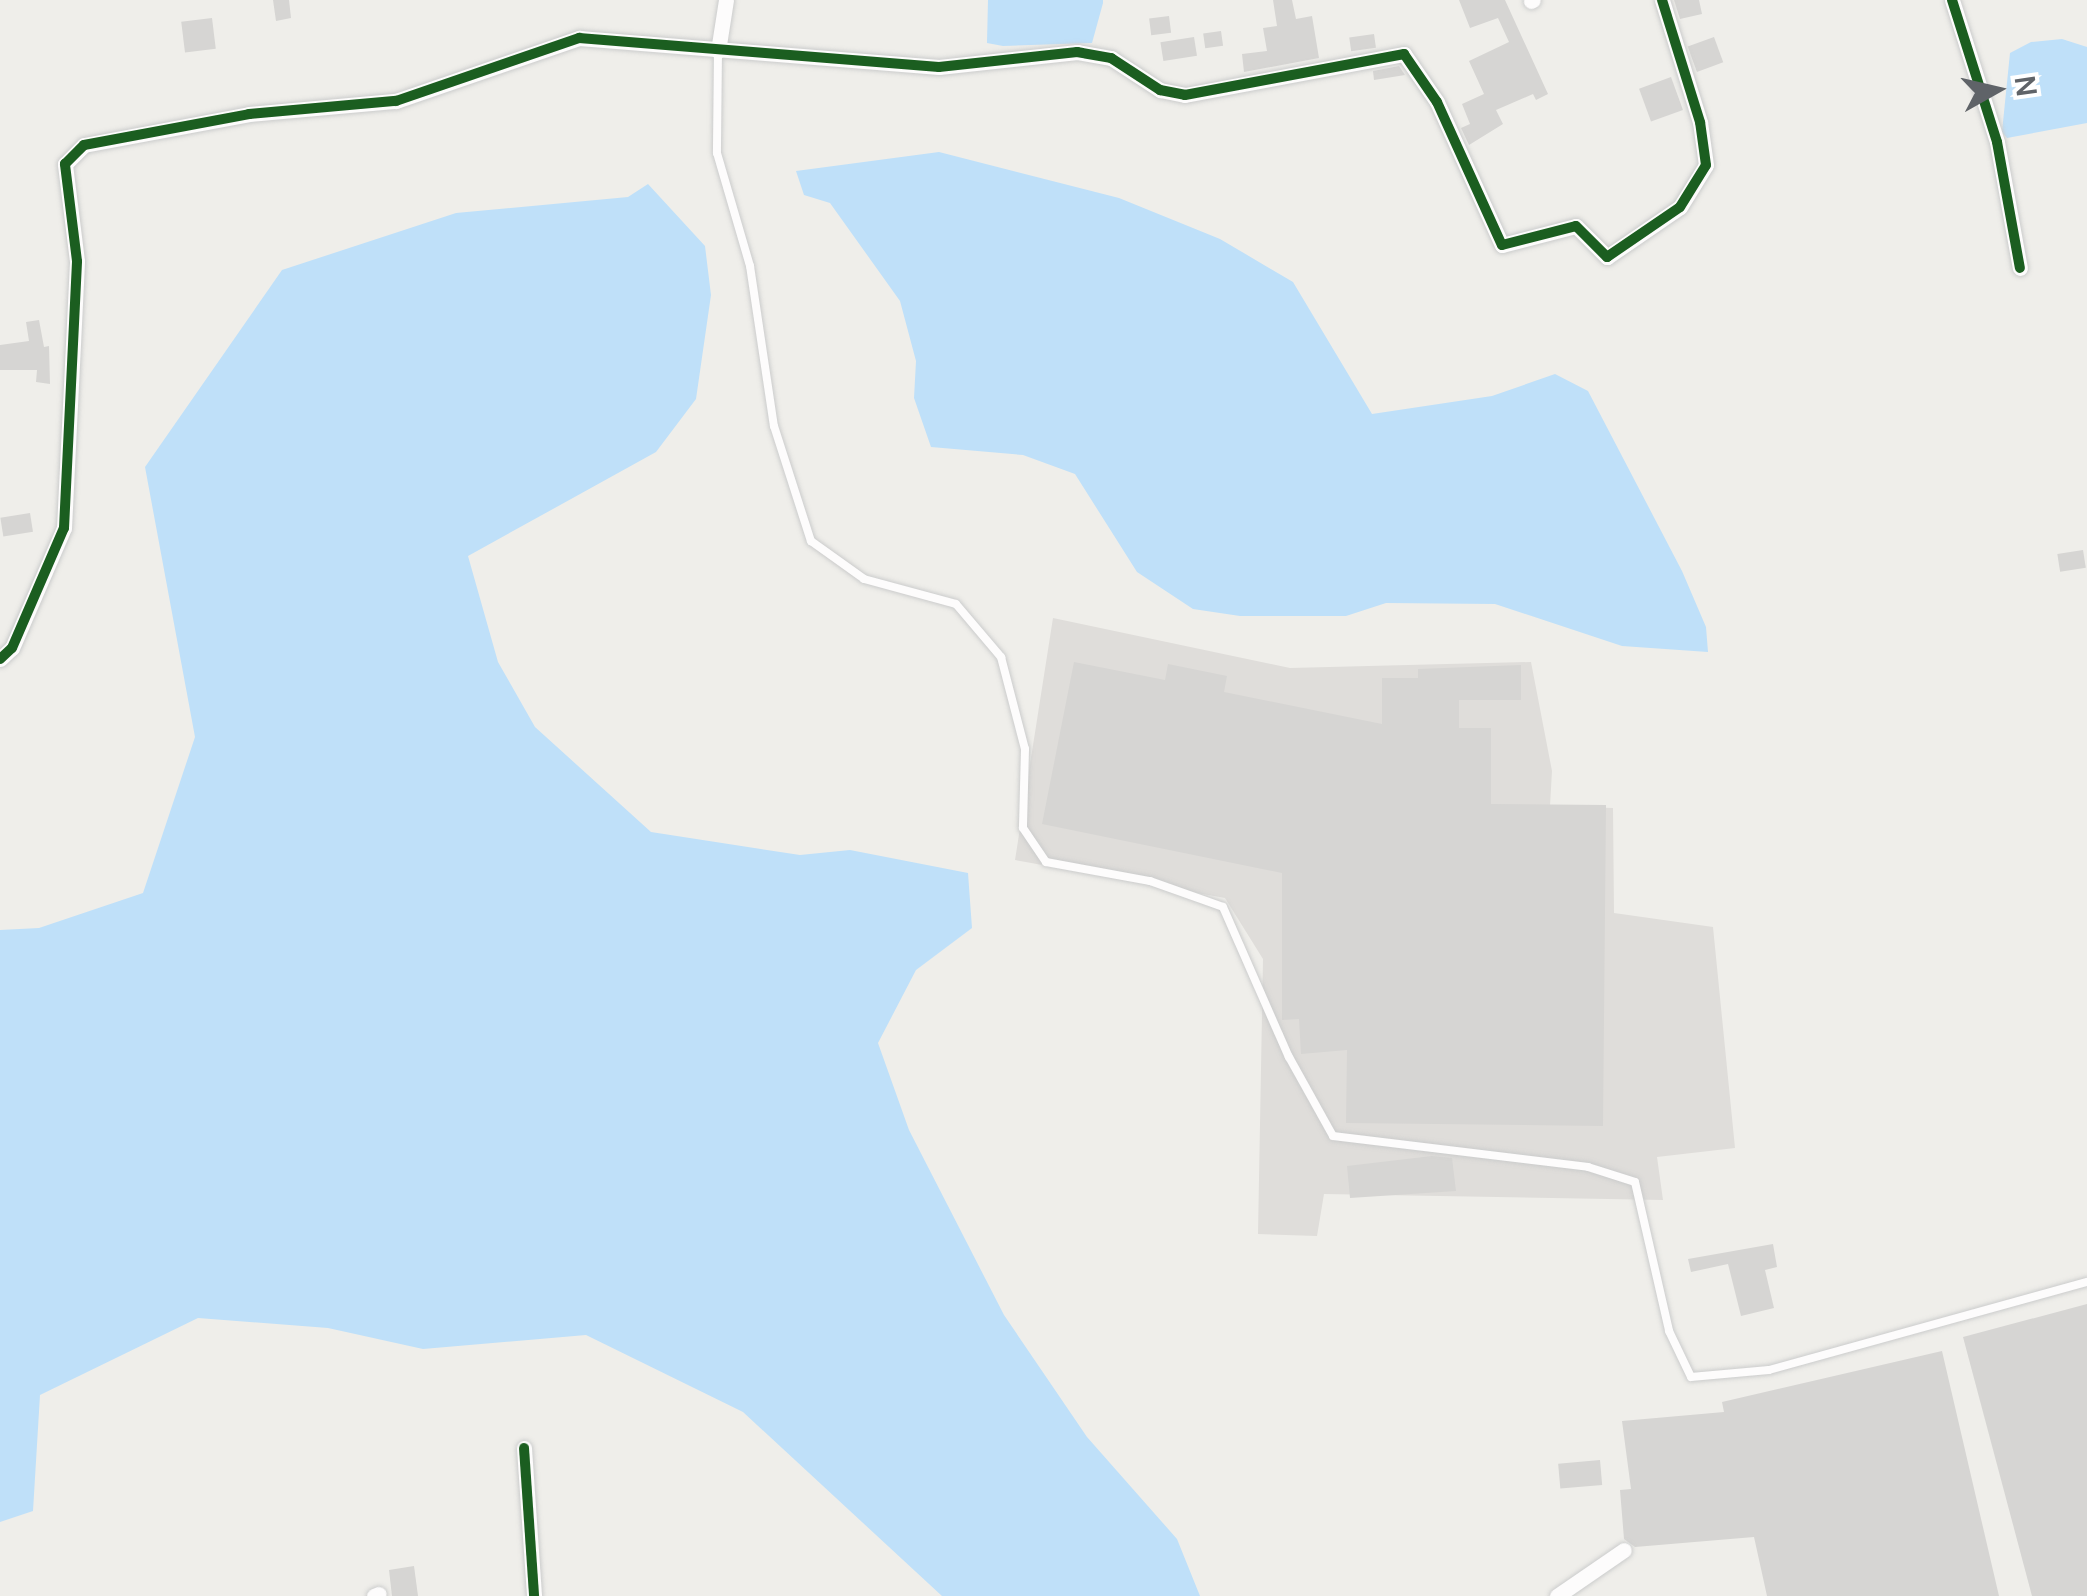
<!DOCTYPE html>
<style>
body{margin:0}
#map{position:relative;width:2087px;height:1596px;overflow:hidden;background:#efeeea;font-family:Manrope,sans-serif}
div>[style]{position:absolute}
.industrial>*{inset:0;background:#dfddda}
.water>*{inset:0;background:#bfe0f9}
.building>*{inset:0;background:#d6d5d3;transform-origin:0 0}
.roads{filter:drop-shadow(0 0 2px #cbcccc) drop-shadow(0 0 2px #cbcccc)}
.service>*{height:8px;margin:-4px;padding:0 4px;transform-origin:4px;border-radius:4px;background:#fdfcfc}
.minor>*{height:15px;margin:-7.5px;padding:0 7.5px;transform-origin:7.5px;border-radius:7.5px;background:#fdfcfc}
.cycleway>*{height:10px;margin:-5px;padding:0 5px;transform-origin:5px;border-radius:5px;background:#1b5e20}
span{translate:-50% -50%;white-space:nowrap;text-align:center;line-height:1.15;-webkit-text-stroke:9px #fff;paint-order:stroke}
.north{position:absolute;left:1947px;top:40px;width:100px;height:100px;-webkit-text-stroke:8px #fff;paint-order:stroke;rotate:82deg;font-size:28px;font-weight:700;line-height:40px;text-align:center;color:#5f6368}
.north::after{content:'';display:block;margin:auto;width:35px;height:45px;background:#5f6368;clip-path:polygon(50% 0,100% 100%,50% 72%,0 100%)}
</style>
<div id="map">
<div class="industrial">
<div style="clip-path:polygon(1053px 618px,1290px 668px,1531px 662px,1552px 771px,1550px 806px,1613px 808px,1614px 913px,1713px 927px,1735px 1148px,1657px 1157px,1663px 1200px,1324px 1194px,1317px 1236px,1258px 1234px,1263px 959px,1225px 898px,1015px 860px)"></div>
</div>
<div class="water">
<div style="clip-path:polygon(988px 0,1103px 0,1103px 3px,1092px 43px,1003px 46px,987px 43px)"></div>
<div style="clip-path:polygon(2062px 39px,2087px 47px,2087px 123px,2007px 138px,2002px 132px,2010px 53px,2031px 42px)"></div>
<div style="clip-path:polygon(939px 152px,1119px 198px,1220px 239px,1293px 282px,1372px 414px,1492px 396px,1555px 374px,1588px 391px,1682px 571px,1706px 627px,1708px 652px,1622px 646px,1495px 604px,1386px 603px,1346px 616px,1240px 616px,1193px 609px,1137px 572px,1075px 474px,1023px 455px,931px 447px,914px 398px,916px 361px,900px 301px,830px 203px,804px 195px,796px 171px)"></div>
<div style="clip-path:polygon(648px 184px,705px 246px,711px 295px,696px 399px,656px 452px,468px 556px,498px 662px,535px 727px,651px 832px,800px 855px,850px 850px,968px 873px,972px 928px,916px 970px,878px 1043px,909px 1130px,1004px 1315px,1087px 1437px,1177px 1539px,1200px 1596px,942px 1596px,743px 1412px,586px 1335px,423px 1349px,328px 1328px,198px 1318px,40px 1395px,33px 1511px,0 1522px,0 930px,39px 928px,143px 893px,195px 737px,145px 467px,282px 270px,456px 213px,628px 197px)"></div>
</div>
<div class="building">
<div style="clip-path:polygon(273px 0,289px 0,291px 18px,276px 21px)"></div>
<div style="clip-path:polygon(1273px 0,1292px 0,1296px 19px,1312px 16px,1319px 58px,1244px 72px,1242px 54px,1267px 51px,1263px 28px,1277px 26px)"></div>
<div style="clip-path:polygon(1459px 0,1505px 0,1548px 94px,1536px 100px,1533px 94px,1496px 110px,1503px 124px,1469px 145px,1461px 128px,1470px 124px,1462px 104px,1484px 94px,1469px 61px,1509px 42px,1498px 18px,1470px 28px)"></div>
<div style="clip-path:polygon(1674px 0,1699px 0,1702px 14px,1680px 19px)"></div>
<div style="left:1169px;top:16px;width:17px;height:20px;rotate:83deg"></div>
<div style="left:212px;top:18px;width:31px;height:31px;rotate:83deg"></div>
<div style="left:1221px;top:31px;width:15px;height:18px;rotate:82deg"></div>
<div style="left:1374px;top:34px;width:14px;height:25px;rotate:82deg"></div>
<div style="left:1194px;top:37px;width:19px;height:34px;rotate:81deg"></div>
<div style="left:1714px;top:37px;width:27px;height:28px;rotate:70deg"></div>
<div style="clip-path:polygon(1399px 66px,1405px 75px,1374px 80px,1373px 71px)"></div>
<div style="left:1671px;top:77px;width:35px;height:34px;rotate:70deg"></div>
<div style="clip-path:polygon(39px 320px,44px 347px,49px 346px,50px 384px,36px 382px,37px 370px,0 370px,0 345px,29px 341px,26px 322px)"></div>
<div style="left:30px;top:513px;width:19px;height:30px;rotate:81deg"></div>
<div style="left:2083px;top:550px;width:18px;height:26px;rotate:81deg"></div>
<div style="clip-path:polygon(1074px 662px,1165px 680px,1168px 664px,1227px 676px,1224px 692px,1382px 724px,1382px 678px,1418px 678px,1418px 669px,1521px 665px,1521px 700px,1459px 700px,1459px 728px,1491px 728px,1491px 804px,1606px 805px,1603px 1126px,1346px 1123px,1347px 1050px,1301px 1054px,1299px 1019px,1282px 1020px,1282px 873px,1042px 824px)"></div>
<div style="clip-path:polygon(1432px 1156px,1452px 1158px,1456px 1191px,1350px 1198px,1347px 1166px)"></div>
<div style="clip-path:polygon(1773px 1244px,1777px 1267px,1765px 1270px,1774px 1308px,1741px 1316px,1728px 1264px,1691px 1272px,1688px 1259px)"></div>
<div style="clip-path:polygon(2087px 1304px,2087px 1596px,2032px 1596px,1963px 1337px)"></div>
<div style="clip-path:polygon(1942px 1351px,1999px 1596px,1767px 1596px,1754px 1537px,1635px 1547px,1624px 1539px,1620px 1490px,1631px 1489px,1622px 1421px,1724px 1412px,1722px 1402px)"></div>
<div style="left:1600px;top:1460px;width:25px;height:42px;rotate:85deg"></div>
<div style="clip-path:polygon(414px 1566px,418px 1596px,392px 1596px,389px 1570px)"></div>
</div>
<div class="roads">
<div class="service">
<div style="left:718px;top:51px;width:102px;rotate:90.6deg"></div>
<div style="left:717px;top:153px;width:118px;rotate:73.7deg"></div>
<div style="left:750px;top:266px;width:162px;rotate:81.5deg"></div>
<div style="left:774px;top:426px;width:121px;rotate:72.2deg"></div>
<div style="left:811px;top:541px;width:65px;rotate:35.6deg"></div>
<div style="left:864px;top:579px;width:95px;rotate:15.2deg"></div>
<div style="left:956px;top:604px;width:70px;rotate:49.7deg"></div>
<div style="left:1001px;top:657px;width:95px;rotate:75.4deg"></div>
<div style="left:1025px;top:749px;width:79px;rotate:91.5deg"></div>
<div style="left:1023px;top:828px;width:41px;rotate:55.9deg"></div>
<div style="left:1046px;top:862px;width:106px;rotate:10.4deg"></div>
<div style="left:1150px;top:881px;width:77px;rotate:19.6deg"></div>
<div style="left:1223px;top:907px;width:164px;rotate:66.3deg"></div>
<div style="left:1289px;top:1057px;width:90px;rotate:60.9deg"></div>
<div style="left:1333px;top:1136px;width:257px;rotate:6.9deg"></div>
<div style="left:1588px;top:1167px;width:49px;rotate:17.7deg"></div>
<div style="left:1635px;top:1182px;width:153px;rotate:77.1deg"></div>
<div style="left:1669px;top:1331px;width:51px;rotate:64.4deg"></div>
<div style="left:1691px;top:1377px;width:78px;rotate:-5.1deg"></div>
<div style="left:1769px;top:1370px;width:330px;rotate:-15.5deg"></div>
</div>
<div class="minor">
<div style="left:1952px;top:0;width:149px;rotate:72.4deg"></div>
<div style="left:1997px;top:142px;width:128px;rotate:79.7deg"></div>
<div style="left:1531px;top:1px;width:2px;rotate:-27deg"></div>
<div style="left:718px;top:51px;width:52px;rotate:-81.1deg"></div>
<div style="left:0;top:659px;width:16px;rotate:-43deg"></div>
<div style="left:12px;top:648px;width:131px;rotate:-66.6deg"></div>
<div style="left:64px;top:528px;width:267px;rotate:-87.2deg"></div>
<div style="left:77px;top:261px;width:98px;rotate:-97.1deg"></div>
<div style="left:65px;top:164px;width:27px;rotate:-45deg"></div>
<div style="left:84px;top:145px;width:168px;rotate:-10.6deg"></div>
<div style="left:249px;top:114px;width:148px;rotate:-5.1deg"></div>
<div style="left:396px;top:101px;width:194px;rotate:-19deg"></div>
<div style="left:579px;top:38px;width:361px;rotate:4.6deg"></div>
<div style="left:939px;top:67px;width:139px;rotate:-6.2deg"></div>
<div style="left:1077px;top:52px;width:35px;rotate:10deg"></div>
<div style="left:1111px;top:58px;width:59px;rotate:33.1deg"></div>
<div style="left:1160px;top:90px;width:25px;rotate:11deg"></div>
<div style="left:1185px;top:95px;width:223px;rotate:-10.6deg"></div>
<div style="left:1404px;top:54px;width:58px;rotate:55.5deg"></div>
<div style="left:1437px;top:102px;width:157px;rotate:65.6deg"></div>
<div style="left:1502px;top:245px;width:76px;rotate:-14.4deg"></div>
<div style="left:1576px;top:226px;width:44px;rotate:45deg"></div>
<div style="left:1607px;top:257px;width:88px;rotate:-34.4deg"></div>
<div style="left:1680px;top:207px;width:49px;rotate:-58.2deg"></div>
<div style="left:1706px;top:165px;width:43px;rotate:-97.9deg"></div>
<div style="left:1700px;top:122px;width:128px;rotate:-107.3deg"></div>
<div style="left:524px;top:1448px;width:148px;rotate:86.1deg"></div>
<div style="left:374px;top:1596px;width:5px;rotate:-22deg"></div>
<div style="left:1557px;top:1596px;width:81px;rotate:-34.5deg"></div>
</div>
</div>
<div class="cycleway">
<div style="left:1952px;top:0;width:149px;rotate:72.4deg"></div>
<div style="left:1997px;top:142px;width:128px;rotate:79.7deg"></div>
<div style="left:0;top:659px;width:16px;rotate:-43deg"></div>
<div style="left:12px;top:648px;width:131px;rotate:-66.6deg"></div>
<div style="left:64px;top:528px;width:267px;rotate:-87.2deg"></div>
<div style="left:77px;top:261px;width:98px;rotate:-97.1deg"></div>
<div style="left:65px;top:164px;width:27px;rotate:-45deg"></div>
<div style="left:84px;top:145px;width:168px;rotate:-10.6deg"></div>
<div style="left:249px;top:114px;width:148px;rotate:-5.1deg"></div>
<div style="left:396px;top:101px;width:194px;rotate:-19deg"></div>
<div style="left:579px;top:38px;width:361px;rotate:4.6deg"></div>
<div style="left:939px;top:67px;width:139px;rotate:-6.2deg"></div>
<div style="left:1077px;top:52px;width:35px;rotate:10deg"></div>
<div style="left:1111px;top:58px;width:59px;rotate:33.1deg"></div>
<div style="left:1160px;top:90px;width:25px;rotate:11deg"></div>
<div style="left:1185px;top:95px;width:223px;rotate:-10.6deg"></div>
<div style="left:1404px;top:54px;width:58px;rotate:55.5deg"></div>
<div style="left:1437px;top:102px;width:157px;rotate:65.6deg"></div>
<div style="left:1502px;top:245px;width:76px;rotate:-14.4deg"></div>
<div style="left:1576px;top:226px;width:44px;rotate:45deg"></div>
<div style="left:1607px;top:257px;width:88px;rotate:-34.4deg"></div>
<div style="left:1680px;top:207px;width:49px;rotate:-58.2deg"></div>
<div style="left:1706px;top:165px;width:43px;rotate:-97.9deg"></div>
<div style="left:1700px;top:122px;width:128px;rotate:-107.3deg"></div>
<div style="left:524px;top:1448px;width:148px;rotate:86.1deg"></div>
</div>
<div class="north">N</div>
</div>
